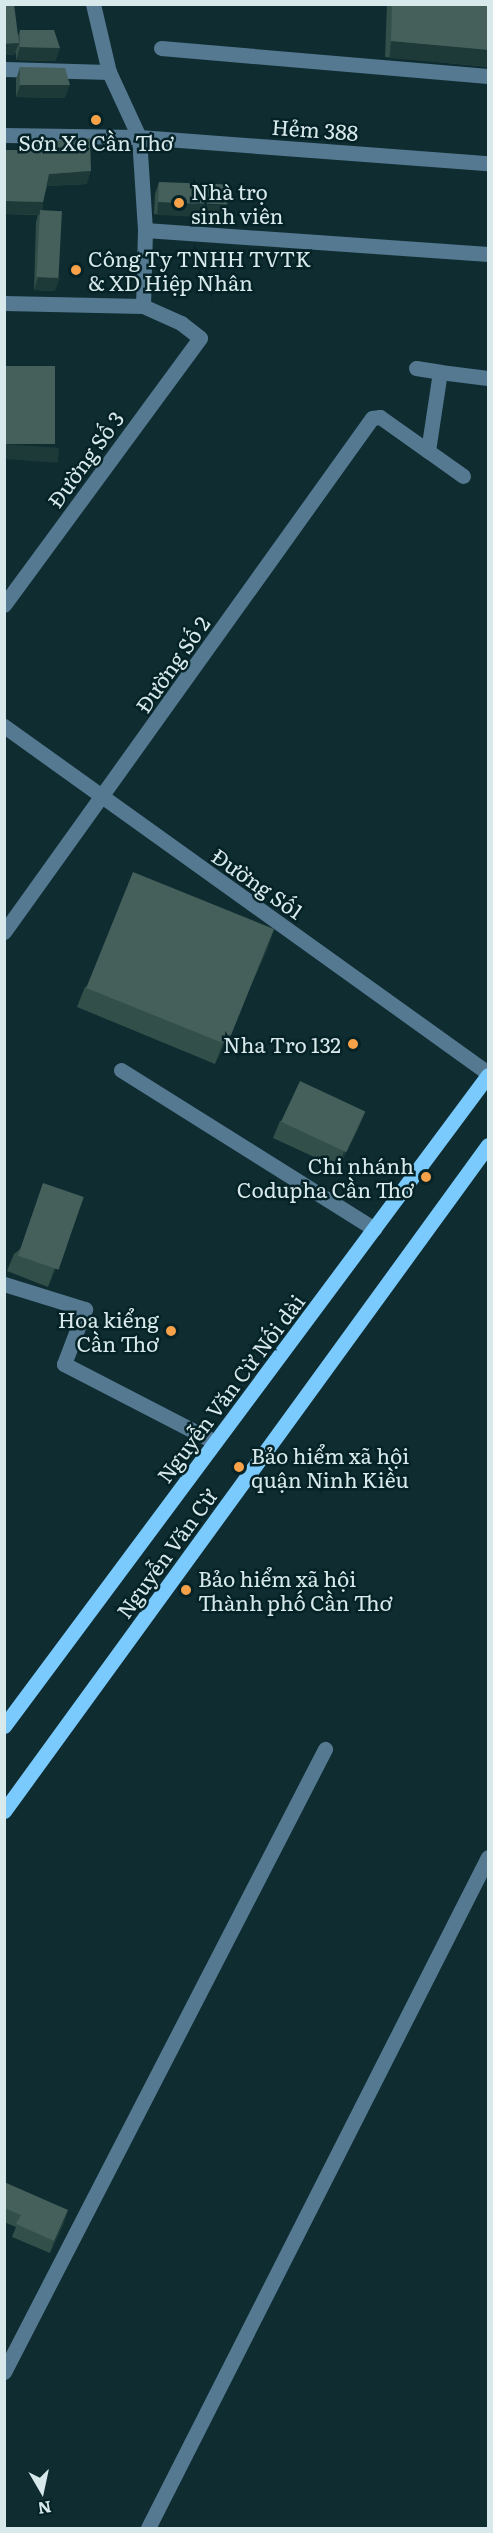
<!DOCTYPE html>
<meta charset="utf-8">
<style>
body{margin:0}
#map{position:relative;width:493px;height:2533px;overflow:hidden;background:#0f2c31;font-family:Literata,serif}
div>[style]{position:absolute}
.minor>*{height:15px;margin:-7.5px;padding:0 7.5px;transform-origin:7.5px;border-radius:7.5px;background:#547991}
.major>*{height:15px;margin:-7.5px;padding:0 7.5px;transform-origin:7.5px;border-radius:7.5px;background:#7acafd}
.wall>*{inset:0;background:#334f49}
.shaded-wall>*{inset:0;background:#1d3a38;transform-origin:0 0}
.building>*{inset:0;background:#455f5b;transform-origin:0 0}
.dots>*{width:16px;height:16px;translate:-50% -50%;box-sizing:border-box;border:3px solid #052327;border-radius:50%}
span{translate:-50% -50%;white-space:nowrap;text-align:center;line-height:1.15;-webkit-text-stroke:5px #052327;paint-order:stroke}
.street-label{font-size:21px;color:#d8e9eb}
.poi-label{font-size:21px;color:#d8e9eb}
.left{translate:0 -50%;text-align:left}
.right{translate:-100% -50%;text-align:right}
.frame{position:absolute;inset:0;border:6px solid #d8e9eb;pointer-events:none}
.north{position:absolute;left:12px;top:2461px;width:60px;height:60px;-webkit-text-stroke:4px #052327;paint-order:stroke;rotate:171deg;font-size:16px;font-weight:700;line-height:24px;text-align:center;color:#d8e9eb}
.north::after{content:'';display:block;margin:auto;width:21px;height:27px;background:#d8e9eb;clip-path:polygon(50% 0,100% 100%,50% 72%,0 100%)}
</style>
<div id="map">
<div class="minor">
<div style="left:93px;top:4px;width:70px;rotate:76.8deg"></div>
<div style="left:109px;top:72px;width:72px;rotate:65.2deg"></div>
<div style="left:139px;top:137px;width:93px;rotate:86.3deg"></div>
<div style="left:145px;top:230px;width:76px;rotate:91.5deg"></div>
<div style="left:161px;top:48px;width:328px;rotate:4.9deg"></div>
<div style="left:4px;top:69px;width:105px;rotate:1.6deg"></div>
<div style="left:4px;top:135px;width:135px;rotate:0.8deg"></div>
<div style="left:139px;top:137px;width:350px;rotate:4.3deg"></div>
<div style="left:145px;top:230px;width:344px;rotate:4deg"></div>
<div style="left:4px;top:303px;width:139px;rotate:1.2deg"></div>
<div style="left:143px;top:306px;width:42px;rotate:24.1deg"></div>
<div style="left:181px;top:323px;width:24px;rotate:38deg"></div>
<div style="left:200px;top:338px;width:331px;rotate:126.3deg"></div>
<div style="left:416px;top:368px;width:24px;rotate:9deg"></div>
<div style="left:428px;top:451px;width:43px;rotate:35.5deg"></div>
<div style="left:4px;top:726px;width:596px;rotate:35.64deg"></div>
<div style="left:4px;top:932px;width:632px;rotate:-54.4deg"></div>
<div style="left:372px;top:418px;width:8px;rotate:-7deg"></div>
<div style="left:380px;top:417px;width:59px;rotate:35.3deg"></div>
<div style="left:428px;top:451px;width:80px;rotate:-81.4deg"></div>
<div style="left:440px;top:372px;width:48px;rotate:7.1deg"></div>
<div style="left:121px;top:1070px;width:299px;rotate:32.1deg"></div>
<div style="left:4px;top:1284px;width:85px;rotate:17.2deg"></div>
<div style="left:85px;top:1309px;width:59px;rotate:110.9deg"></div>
<div style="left:64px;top:1364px;width:170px;rotate:27.3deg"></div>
<div style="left:4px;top:2372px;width:701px;rotate:-62.74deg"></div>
<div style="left:148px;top:2528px;width:752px;rotate:-63.13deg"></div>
</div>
<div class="major">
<div style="left:4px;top:1726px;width:811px;rotate:-53.37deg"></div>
<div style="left:4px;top:1811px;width:823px;rotate:-53.99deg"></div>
</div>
<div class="wall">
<div style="clip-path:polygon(387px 4px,489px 4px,489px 67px,385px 57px)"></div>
<div style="clip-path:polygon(20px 30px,60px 48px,55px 61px,16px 60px,16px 52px,14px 55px,18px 36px)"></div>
<div style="clip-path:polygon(20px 67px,65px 98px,16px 97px,16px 79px)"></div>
<div style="clip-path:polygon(37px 142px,87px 184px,47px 186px,41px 210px,55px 291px,34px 290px,36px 222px,38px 215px,4px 214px,4px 150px,34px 150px)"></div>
<div style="clip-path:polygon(159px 182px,222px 218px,154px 214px,155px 194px)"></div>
<div style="clip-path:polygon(274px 929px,267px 950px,215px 1064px,77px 1007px,85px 987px)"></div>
<div style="clip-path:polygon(365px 1112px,358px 1129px,338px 1168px,273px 1138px,280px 1121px)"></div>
<div style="clip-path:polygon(84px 1197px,48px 1287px,7px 1271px,14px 1254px)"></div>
<div style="clip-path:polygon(4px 2182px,64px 2223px,50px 2253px,12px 2237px,16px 2227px,4px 2222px)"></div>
</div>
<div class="shaded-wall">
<div style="left:391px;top:41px;width:98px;height:17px;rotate:5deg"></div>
<div style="clip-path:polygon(19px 43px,14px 55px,4px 55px,4px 44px)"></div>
<div style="clip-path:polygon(20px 47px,60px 48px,55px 61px,16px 60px)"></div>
<div style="clip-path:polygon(20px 85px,70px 85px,65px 98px,16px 97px)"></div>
<div style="clip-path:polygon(91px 171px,87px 184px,44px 186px,49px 174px)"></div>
<div style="left:4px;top:201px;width:39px;height:13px;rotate:1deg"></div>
<div style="left:158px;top:202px;width:69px;height:13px;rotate:3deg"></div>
<div style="clip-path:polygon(38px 277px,60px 278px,55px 291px,34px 290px)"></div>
<div style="left:4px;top:444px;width:55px;height:15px;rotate:4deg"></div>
<div style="clip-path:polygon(274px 929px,267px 950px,215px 1064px,223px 1043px)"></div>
<div style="clip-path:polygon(365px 1112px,358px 1129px,338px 1168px,344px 1151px)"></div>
<div style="clip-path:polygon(84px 1197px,78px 1214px,48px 1287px,54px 1270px)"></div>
<div style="clip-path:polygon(68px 2210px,64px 2223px,50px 2253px,54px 2241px)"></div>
</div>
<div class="building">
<div style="clip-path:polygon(4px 4px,14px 4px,19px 43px,4px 44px)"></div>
<div style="clip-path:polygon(392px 4px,489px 4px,489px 50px,391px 41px)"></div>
<div style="clip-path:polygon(20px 30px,54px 30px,60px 48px,20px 47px)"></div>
<div style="clip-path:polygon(20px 67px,65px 68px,70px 85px,20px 85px)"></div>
<div style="clip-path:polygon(90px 138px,91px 171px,49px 174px,43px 202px,4px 201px,4px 150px,37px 150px,37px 142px)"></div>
<div style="left:159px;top:182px;width:69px;height:20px;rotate:2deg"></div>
<div style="left:40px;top:210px;width:22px;height:67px;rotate:3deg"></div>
<div style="left:4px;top:366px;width:51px;height:78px"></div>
<div style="left:133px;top:872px;width:152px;height:125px;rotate:22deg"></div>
<div style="left:300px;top:1081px;width:72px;height:45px;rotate:25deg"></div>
<div style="left:43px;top:1183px;width:43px;height:77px;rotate:19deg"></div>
<div style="clip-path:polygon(4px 2182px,68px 2210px,54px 2241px,16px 2224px,21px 2215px,4px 2208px)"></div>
</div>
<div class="dots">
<div style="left:96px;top:120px;background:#f7a148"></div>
<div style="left:179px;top:203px;background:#f7a148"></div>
<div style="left:76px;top:270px;background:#f7a148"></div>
<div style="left:353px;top:1044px;background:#f7a148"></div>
<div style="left:426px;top:1177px;background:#f7a148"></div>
<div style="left:171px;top:1331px;background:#f7a148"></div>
<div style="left:239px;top:1467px;background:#f7a148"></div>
<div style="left:186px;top:1590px;background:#f7a148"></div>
</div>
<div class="street-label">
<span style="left:315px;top:129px;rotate:4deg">Hẻm 388</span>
<span style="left:85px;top:459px;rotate:-54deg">Đường Số 3</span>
<span style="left:172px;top:664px;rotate:-55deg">Đường Số 2</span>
<span style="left:258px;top:883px;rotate:35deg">Đường Số1</span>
<span style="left:230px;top:1388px;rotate:-53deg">Nguyễn Văn Cừ Nối dài</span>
<span style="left:166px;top:1553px;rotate:-54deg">Nguyễn Văn Cừ</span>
</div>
<div class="poi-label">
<span style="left:96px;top:142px">Sơn Xe Cần Thơ</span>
<span class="left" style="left:191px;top:203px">Nhà trọ<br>sinh viên</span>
<span class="left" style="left:88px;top:270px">Công Ty TNHH TVTK<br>&amp; XD Hiệp Nhân</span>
<span class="right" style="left:341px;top:1044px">Nha Tro 132</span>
<span class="right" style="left:414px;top:1177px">Chi nhánh<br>Codupha Cần Thơ</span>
<span class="right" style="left:159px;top:1331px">Hoa kiểng<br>Cần Thơ</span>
<span class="left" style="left:251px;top:1467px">Bảo hiểm xã hội<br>quận Ninh Kiều</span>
<span class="left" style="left:198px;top:1590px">Bảo hiểm xã hội<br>Thành phố Cần Thơ</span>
</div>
<div class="frame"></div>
<div class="north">N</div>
</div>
